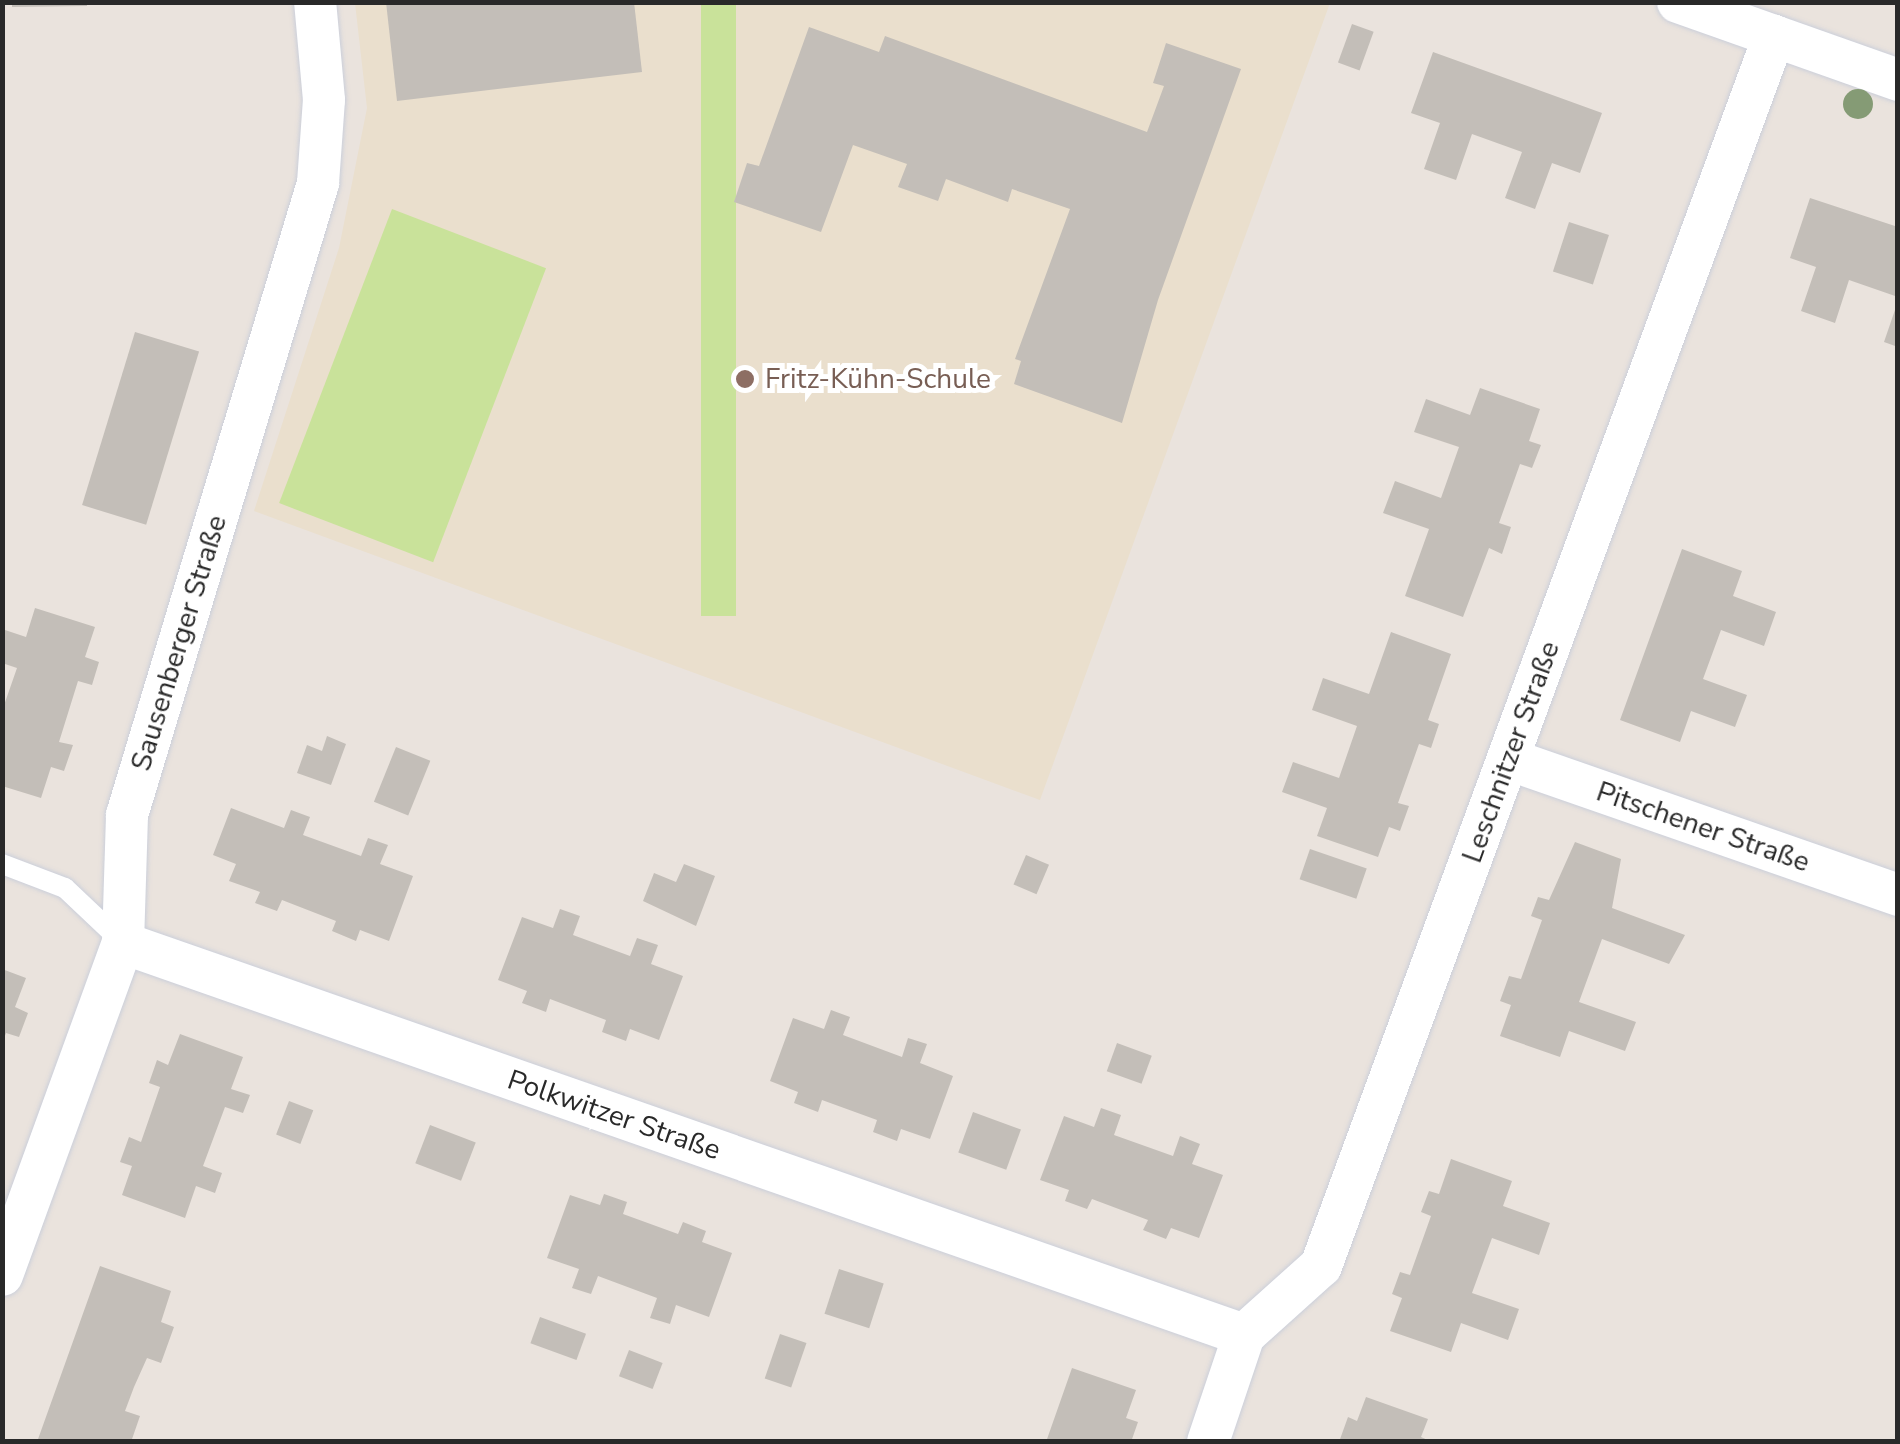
<!DOCTYPE html>
<meta charset="utf-8">
<style>
body{margin:0}
#map{position:relative;width:1900px;height:1444px;overflow:hidden;background:#eae3dd;font-family:"Nunito Sans",sans-serif}
div>[style]{position:absolute}
.education>*{inset:0;background:#eadfcd}
.pitch>*{inset:0;background:#c9e29a;transform-origin:0 0}
.building>*{inset:0;background:#c3beb8;transform-origin:0 0}
.roads{filter:drop-shadow(0 0 2px #cbcfda) drop-shadow(0 0 2px #cbcfda)}
.lane>*{height:20px;margin:-10px;padding:0 10px;transform-origin:10px;border-radius:10px;background:#fff}
.street>*{height:42px;margin:-21px;padding:0 21px;transform-origin:21px;border-radius:21px;background:#fff}
.trees>*{width:30px;height:30px;margin:-15px;border-radius:50%;background:#859b75}
.dots>*{width:28px;height:28px;translate:-50% -50%;box-sizing:border-box;border:5px solid #fff;border-radius:50%}
span{translate:-50% -50%;white-space:nowrap;text-align:center;line-height:1.15;-webkit-text-stroke:10px #fff;paint-order:stroke}
.education-label{font-size:28px;color:#785e54}
.left{translate:0 -50%;text-align:left}
.street-label{font-size:28px;color:#292929}
.frame{position:absolute;inset:0;border:5px solid #292929;pointer-events:none}
</style>
<div id="map">
<div class="education">
<div style="clip-path:polygon(355px 3px,1330px 3px,1040px 800px,254px 511px,339px 248px,367px 108px)"></div>
</div>
<div class="pitch">
<div style="left:701px;top:3px;width:35px;height:613px"></div>
<div style="left:392px;top:209px;width:165px;height:315px;rotate:21deg"></div>
</div>
<div class="building">
<div style="clip-path:polygon(12px 2px,87px 2px,87px 6px,12px 7px)"></div>
<div style="clip-path:polygon(386px 2px,634px 2px,642px 72px,397px 101px)"></div>
<div style="left:1352px;top:24px;width:23px;height:41px;rotate:20deg"></div>
<div style="clip-path:polygon(809px 27px,879px 52px,885px 36px,1147px 132px,1164px 86px,1153px 83px,1166px 43px,1241px 69px,1158px 300px,1122px 423px,1014px 384px,1021px 361px,1015px 359px,1070px 209px,1012px 189px,1008px 202px,946px 179px,938px 201px,898px 187px,907px 164px,853px 145px,821px 232px,734px 202px,747px 163px,759px 166px)"></div>
<div style="clip-path:polygon(1433px 52px,1602px 113px,1580px 173px,1552px 163px,1535px 209px,1505px 198px,1522px 152px,1472px 134px,1456px 180px,1424px 169px,1440px 123px,1411px 113px)"></div>
<div style="clip-path:polygon(1810px 198px,1898px 227px,1898px 297px,1849px 280px,1835px 323px,1801px 311px,1816px 267px,1790px 258px)"></div>
<div style="left:1569px;top:222px;width:42px;height:52px;rotate:18deg"></div>
<div style="clip-path:polygon(1897px 304px,1898px 304px,1898px 347px,1884px 342px)"></div>
<div style="left:135px;top:332px;width:67px;height:181px;rotate:17deg"></div>
<div style="clip-path:polygon(1480px 388px,1540px 409px,1529px 441px,1541px 445px,1532px 468px,1520px 464px,1499px 523px,1511px 527px,1502px 554px,1489px 548px,1463px 617px,1405px 596px,1429px 529px,1383px 513px,1395px 481px,1441px 498px,1459px 447px,1414px 432px,1426px 399px,1470px 415px)"></div>
<div style="clip-path:polygon(1682px 549px,1742px 571px,1733px 596px,1776px 612px,1764px 646px,1721px 630px,1703px 679px,1747px 695px,1735px 727px,1691px 711px,1680px 742px,1620px 720px)"></div>
<div style="clip-path:polygon(35px 608px,95px 627px,85px 657px,99px 662px,92px 685px,78px 681px,59px 742px,73px 745px,64px 771px,51px 767px,41px 798px,2px 786px,2px 711px,17px 668px,2px 663px,2px 629px,26px 637px)"></div>
<div style="clip-path:polygon(1391px 632px,1451px 654px,1428px 720px,1439px 724px,1431px 748px,1419px 744px,1398px 803px,1409px 806px,1400px 831px,1389px 827px,1378px 857px,1317px 836px,1327px 808px,1282px 792px,1293px 762px,1339px 778px,1357px 726px,1312px 710px,1323px 678px,1369px 694px)"></div>
<div style="clip-path:polygon(327px 736px,346px 744px,331px 785px,297px 773px,307px 745px,322px 751px)"></div>
<div style="left:396px;top:747px;width:37px;height:59px;rotate:22deg"></div>
<div style="clip-path:polygon(231px 808px,284px 828px,291px 810px,310px 817px,303px 835px,361px 856px,368px 838px,388px 845px,380px 864px,413px 876px,389px 941px,360px 930px,356px 941px,332px 931px,336px 921px,282px 900px,277px 911px,255px 903px,260px 892px,229px 881px,236px 864px,213px 855px)"></div>
<div style="clip-path:polygon(1575px 842px,1621px 859px,1612px 908px,1685px 935px,1669px 964px,1602px 939px,1579px 1002px,1636px 1022px,1625px 1051px,1569px 1031px,1560px 1057px,1500px 1036px,1511px 1005px,1500px 1001px,1509px 976px,1521px 979px,1542px 920px,1531px 916px,1538px 897px,1549px 900px)"></div>
<div style="left:1310px;top:849px;width:60px;height:32px;rotate:19deg"></div>
<div style="left:1026px;top:855px;width:25px;height:32px;rotate:23deg"></div>
<div style="clip-path:polygon(684px 864px,715px 876px,696px 926px,643px 901px,654px 873px,676px 882px)"></div>
<div style="clip-path:polygon(560px 909px,580px 916px,573px 935px,630px 956px,637px 938px,658px 945px,651px 964px,683px 976px,659px 1040px,630px 1029px,626px 1041px,602px 1032px,606px 1020px,550px 999px,546px 1012px,522px 1003px,527px 991px,498px 980px,522px 917px,553px 928px)"></div>
<div style="clip-path:polygon(2px 969px,26px 978px,15px 1007px,28px 1013px,19px 1037px,6px 1033px,3px 1041px)"></div>
<div style="clip-path:polygon(831px 1010px,850px 1017px,843px 1035px,902px 1057px,908px 1038px,927px 1044px,920px 1063px,953px 1076px,930px 1139px,901px 1129px,897px 1141px,873px 1132px,877px 1120px,822px 1100px,818px 1112px,794px 1103px,798px 1092px,770px 1081px,793px 1018px,824px 1029px)"></div>
<div style="clip-path:polygon(180px 1034px,243px 1057px,231px 1089px,250px 1095px,243px 1113px,225px 1107px,203px 1166px,222px 1173px,215px 1193px,196px 1186px,185px 1218px,122px 1195px,132px 1166px,120px 1162px,129px 1137px,141px 1142px,160px 1087px,149px 1083px,157px 1060px,168px 1065px)"></div>
<div style="left:1117px;top:1043px;width:37px;height:30px;rotate:20deg"></div>
<div style="left:289px;top:1101px;width:26px;height:36px;rotate:21deg"></div>
<div style="clip-path:polygon(1101px 1108px,1121px 1115px,1114px 1135px,1173px 1156px,1180px 1136px,1200px 1144px,1192px 1164px,1223px 1175px,1199px 1238px,1171px 1228px,1166px 1239px,1143px 1230px,1148px 1220px,1092px 1199px,1087px 1209px,1065px 1201px,1069px 1190px,1040px 1180px,1064px 1116px,1094px 1127px)"></div>
<div style="left:973px;top:1112px;width:51px;height:43px;rotate:20deg"></div>
<div style="left:430px;top:1125px;width:49px;height:41px;rotate:21deg"></div>
<div style="clip-path:polygon(1451px 1159px,1512px 1181px,1503px 1206px,1550px 1223px,1539px 1255px,1492px 1238px,1472px 1293px,1519px 1309px,1508px 1340px,1461px 1323px,1451px 1352px,1390px 1331px,1402px 1298px,1392px 1294px,1400px 1272px,1410px 1275px,1431px 1216px,1421px 1212px,1429px 1191px,1439px 1194px)"></div>
<div style="clip-path:polygon(604px 1194px,627px 1202px,623px 1214px,678px 1234px,683px 1222px,706px 1231px,702px 1242px,732px 1253px,709px 1317px,676px 1305px,670px 1324px,650px 1318px,657px 1298px,598px 1276px,591px 1294px,572px 1288px,579px 1269px,547px 1258px,570px 1195px,600px 1205px)"></div>
<div style="clip-path:polygon(100px 1266px,171px 1291px,161px 1322px,174px 1327px,161px 1363px,147px 1358px,134px 1387px,125px 1411px,140px 1416px,131px 1442px,37px 1442px)"></div>
<div style="left:839px;top:1269px;width:47px;height:47px;rotate:18deg"></div>
<div style="left:540px;top:1317px;width:49px;height:28px;rotate:20deg"></div>
<div style="left:780px;top:1334px;width:28px;height:47px;rotate:19deg"></div>
<div style="left:629px;top:1350px;width:36px;height:28px;rotate:21deg"></div>
<div style="clip-path:polygon(1072px 1368px,1136px 1390px,1126px 1418px,1138px 1422px,1131px 1442px,1046px 1442px)"></div>
<div style="clip-path:polygon(1366px 1397px,1428px 1419px,1421px 1437px,1432px 1442px,1339px 1442px,1348px 1417px,1357px 1421px)"></div>
</div>
<div class="roads">
<div class="lane">
<div style="left:2px;top:864px;width:67px;rotate:20.9deg"></div>
<div style="left:65px;top:888px;width:76px;rotate:43.4deg"></div>
</div>
<div class="street">
<div style="left:1678px;top:2px;width:233px;rotate:19.5deg"></div>
<div style="left:1508px;top:759px;width:413px;rotate:19.2deg"></div>
<div style="left:123px;top:943px;width:1188px;rotate:19.27deg"></div>
<div style="left:2px;top:1275px;width:353px;rotate:-70deg"></div>
<div style="left:123px;top:943px;width:128px;rotate:-88.2deg"></div>
<div style="left:127px;top:815px;width:660px;rotate:-73.18deg"></div>
<div style="left:318px;top:183px;width:83px;rotate:-85.9deg"></div>
<div style="left:324px;top:100px;width:98px;rotate:-95.2deg"></div>
<div style="left:1208px;top:1442px;width:113px;rotate:-71.4deg"></div>
<div style="left:1244px;top:1335px;width:103px;rotate:-41.9deg"></div>
<div style="left:1321px;top:1266px;width:1311px;rotate:-69.78deg"></div>
</div>
</div>
<div class="trees">
<div style="left:1858px;top:104px"></div>
</div>
<div class="dots">
<div style="left:745px;top:379px;background:#8d6e63"></div>
</div>
<div class="education-label">
<span class="left" style="left:765px;top:379px">Fritz-Kühn-Schule</span>
</div>
<div class="street-label">
<span style="left:179px;top:643px;rotate:-73deg">Sausenberger Straße</span>
<span style="left:1511px;top:752px;rotate:-70deg">Leschnitzer Straße</span>
<span style="left:1703px;top:827px;rotate:19deg">Pitschener Straße</span>
<span style="left:614px;top:1115px;rotate:19deg">Polkwitzer Straße</span>
</div>
<div class="frame"></div>
</div>
